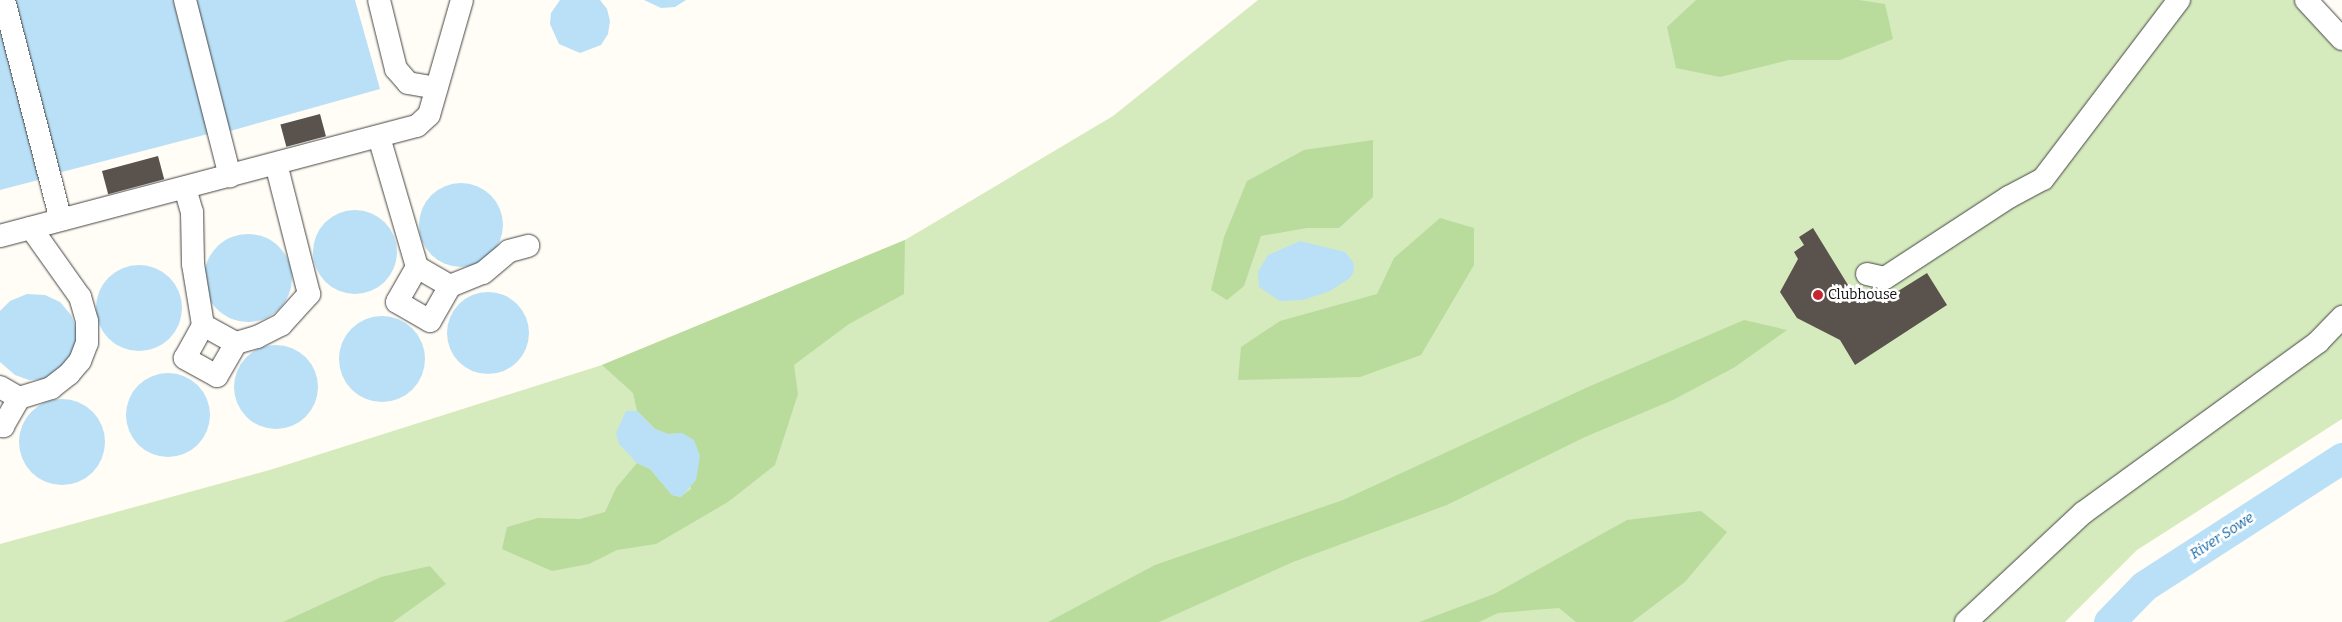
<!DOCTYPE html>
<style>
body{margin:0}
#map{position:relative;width:2342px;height:622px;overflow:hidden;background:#fffdf5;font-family:Bitter,serif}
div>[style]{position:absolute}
.green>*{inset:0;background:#d5ebbd}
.forest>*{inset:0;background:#b9dc9c}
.water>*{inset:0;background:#b9e0f7}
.round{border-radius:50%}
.river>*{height:31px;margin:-15.5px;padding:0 15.5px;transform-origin:15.5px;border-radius:15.5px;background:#b9e0f7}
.building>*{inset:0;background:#5a524d;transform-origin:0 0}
.roads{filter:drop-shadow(0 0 1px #444) drop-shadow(0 0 1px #444)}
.minor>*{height:22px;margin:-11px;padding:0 11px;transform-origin:11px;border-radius:11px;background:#fff}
.dots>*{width:14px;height:14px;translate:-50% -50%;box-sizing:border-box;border:2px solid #fff;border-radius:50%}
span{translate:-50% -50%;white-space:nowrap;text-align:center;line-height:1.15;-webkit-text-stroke:5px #fff;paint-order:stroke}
.poi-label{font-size:14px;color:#111}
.left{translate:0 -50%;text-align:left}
.water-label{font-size:15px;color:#1768a6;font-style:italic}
</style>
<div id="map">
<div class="green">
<div style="clip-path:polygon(1258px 0,2304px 0,2342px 50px,2342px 419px,2137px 550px,2065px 622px,0 622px,0 544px,273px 469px,602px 365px,905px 240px,1113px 116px)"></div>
</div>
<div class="forest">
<div style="clip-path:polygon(1696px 0,1859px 0,1885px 4px,1893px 39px,1840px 60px,1789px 60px,1720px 77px,1676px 68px,1667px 27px)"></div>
<div style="clip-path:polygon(1373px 140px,1373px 197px,1339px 228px,1307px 228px,1261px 236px,1244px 286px,1227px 300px,1211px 290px,1224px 237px,1247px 181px,1304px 150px)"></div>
<div style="clip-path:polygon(1440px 218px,1474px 228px,1474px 265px,1421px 355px,1360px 377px,1238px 380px,1241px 347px,1280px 321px,1377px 294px,1394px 258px)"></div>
<div style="clip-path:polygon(905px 240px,904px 294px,849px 324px,794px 365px,798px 394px,775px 465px,728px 502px,656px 544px,617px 550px,589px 564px,552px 571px,502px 549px,507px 527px,538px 518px,580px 519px,605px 512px,616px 488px,637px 463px,650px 469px,672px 495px,680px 497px,691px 489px,682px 433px,668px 434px,655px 429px,637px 411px,633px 393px,602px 365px)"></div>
<div style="clip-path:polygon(1744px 320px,1787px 330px,1735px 367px,1673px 400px,1585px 437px,1447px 505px,1293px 562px,1159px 622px,1048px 622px,1155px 565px,1343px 500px,1588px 387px)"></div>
<div style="clip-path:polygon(1701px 511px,1727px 532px,1685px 582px,1632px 622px,1576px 622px,1559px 608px,1498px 613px,1479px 622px,1419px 622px,1494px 594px,1627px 520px)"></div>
<div style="clip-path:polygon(430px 566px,446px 584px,393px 622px,283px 622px,381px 577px)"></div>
</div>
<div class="water">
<div style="clip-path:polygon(14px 0,173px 0,208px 134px,58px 173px)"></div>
<div style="clip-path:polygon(193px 0,355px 0,380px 89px,230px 131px)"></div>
<div style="clip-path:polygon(560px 0,600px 0,607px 9px,610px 21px,608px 34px,601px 45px,580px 53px,559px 44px,550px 24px,551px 13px)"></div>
<div style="clip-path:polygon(644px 0,686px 0,675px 7px,661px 8px)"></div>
<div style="clip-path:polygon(0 18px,42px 179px,0 190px)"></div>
<div class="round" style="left:419px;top:183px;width:84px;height:84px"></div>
<div class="round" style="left:313px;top:210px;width:84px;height:84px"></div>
<div class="round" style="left:204px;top:234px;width:88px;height:88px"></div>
<div style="clip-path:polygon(1300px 241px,1345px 252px,1353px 262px,1354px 271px,1350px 278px,1330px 291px,1303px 300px,1280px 301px,1259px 287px,1258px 272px,1268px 255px)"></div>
<div class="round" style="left:96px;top:265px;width:86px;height:86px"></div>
<div class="round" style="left:447px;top:292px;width:82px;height:82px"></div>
<div style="clip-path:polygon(27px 294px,45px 295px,60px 302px,71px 315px,77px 330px,76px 347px,69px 362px,58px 372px,45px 379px,29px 380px,15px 375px,0 362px,0 311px,10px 301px)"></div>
<div class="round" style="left:339px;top:316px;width:86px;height:86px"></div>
<div class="round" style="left:234px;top:345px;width:84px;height:84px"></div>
<div class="round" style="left:126px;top:373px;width:84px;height:84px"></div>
<div class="round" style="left:19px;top:399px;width:86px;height:86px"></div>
<div style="clip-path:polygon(626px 411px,637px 411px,655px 429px,668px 434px,682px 433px,694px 440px,700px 456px,696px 480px,681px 497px,672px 495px,650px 469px,637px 463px,619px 444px,616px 433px)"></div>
</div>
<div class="river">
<div style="left:2109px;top:622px;width:50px;rotate:-45.8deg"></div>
<div style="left:2144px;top:586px;width:236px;rotate:-32.9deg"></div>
</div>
<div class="building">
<div style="left:320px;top:114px;width:23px;height:41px;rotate:75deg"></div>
<div style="left:158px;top:156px;width:24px;height:58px;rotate:75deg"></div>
<div style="clip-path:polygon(1813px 228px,1856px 298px,1871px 288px,1882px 291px,1887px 298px,1927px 273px,1947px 305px,1855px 365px,1840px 340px,1797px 318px,1780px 292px,1798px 259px,1794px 252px,1804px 245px,1799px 237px)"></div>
</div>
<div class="roads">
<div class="minor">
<div style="left:4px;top:0;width:227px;rotate:75.5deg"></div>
<div style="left:185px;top:0;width:182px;rotate:75.7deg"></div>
<div style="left:379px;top:0;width:71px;rotate:76.2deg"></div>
<div style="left:396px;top:69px;width:18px;rotate:49deg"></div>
<div style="left:408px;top:83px;width:29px;rotate:10deg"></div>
<div style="left:2306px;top:0;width:53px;rotate:47.3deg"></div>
<div style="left:379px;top:137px;width:135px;rotate:73.7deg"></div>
<div style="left:185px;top:188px;width:25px;rotate:74deg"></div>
<div style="left:192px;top:212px;width:52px;rotate:88.9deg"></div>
<div style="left:193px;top:264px;width:62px;rotate:80.7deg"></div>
<div style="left:0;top:236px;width:431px;rotate:-14.8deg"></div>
<div style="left:417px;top:126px;width:16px;rotate:-43deg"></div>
<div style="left:429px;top:115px;width:120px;rotate:-74deg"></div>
<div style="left:417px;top:267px;width:38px;rotate:30deg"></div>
<div style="left:450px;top:286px;width:40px;rotate:119.7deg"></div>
<div style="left:430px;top:321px;width:38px;rotate:-150deg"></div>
<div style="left:397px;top:302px;width:40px;rotate:-60.3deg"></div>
<div style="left:1867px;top:274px;width:18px;rotate:13deg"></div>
<div style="left:1885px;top:278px;width:148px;rotate:-33.2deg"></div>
<div style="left:2009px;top:197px;width:38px;rotate:-28deg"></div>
<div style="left:2043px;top:179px;width:225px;rotate:-52.8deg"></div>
<div style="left:450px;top:286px;width:35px;rotate:-22deg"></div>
<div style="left:483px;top:273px;width:34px;rotate:-40deg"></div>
<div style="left:509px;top:251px;width:20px;rotate:-15deg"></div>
<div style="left:236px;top:343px;width:38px;rotate:120deg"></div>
<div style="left:217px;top:376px;width:37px;rotate:-151deg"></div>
<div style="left:185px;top:358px;width:38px;rotate:-61deg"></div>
<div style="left:203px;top:325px;width:38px;rotate:29deg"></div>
<div style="left:236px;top:343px;width:22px;rotate:-16deg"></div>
<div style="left:257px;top:337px;width:27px;rotate:-27deg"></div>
<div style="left:281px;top:325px;width:42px;rotate:-47.9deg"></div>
<div style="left:309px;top:294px;width:134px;rotate:-104.2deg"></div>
<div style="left:0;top:387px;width:22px;rotate:30deg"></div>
<div style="left:0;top:424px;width:4px;rotate:34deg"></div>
<div style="left:3px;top:426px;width:32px;rotate:-60deg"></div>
<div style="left:19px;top:398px;width:34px;rotate:-17deg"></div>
<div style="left:51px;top:388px;width:23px;rotate:-38deg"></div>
<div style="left:69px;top:374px;width:17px;rotate:-50deg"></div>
<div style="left:80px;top:361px;width:19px;rotate:-69deg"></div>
<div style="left:87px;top:343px;width:22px;rotate:-90deg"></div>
<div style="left:87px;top:321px;width:25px;rotate:-106deg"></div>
<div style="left:80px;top:297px;width:85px;rotate:-125.4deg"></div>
<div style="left:1966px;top:622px;width:160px;rotate:-43deg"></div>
<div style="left:2083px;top:513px;width:291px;rotate:-36deg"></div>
<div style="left:2318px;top:342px;width:35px;rotate:-46deg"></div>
</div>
</div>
<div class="dots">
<div style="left:1818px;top:295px;background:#c4262e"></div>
</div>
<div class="poi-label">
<span class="left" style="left:1828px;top:295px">Clubhouse</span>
</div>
<div class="water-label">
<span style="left:2222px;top:536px;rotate:-33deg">River Sowe</span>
</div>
</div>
